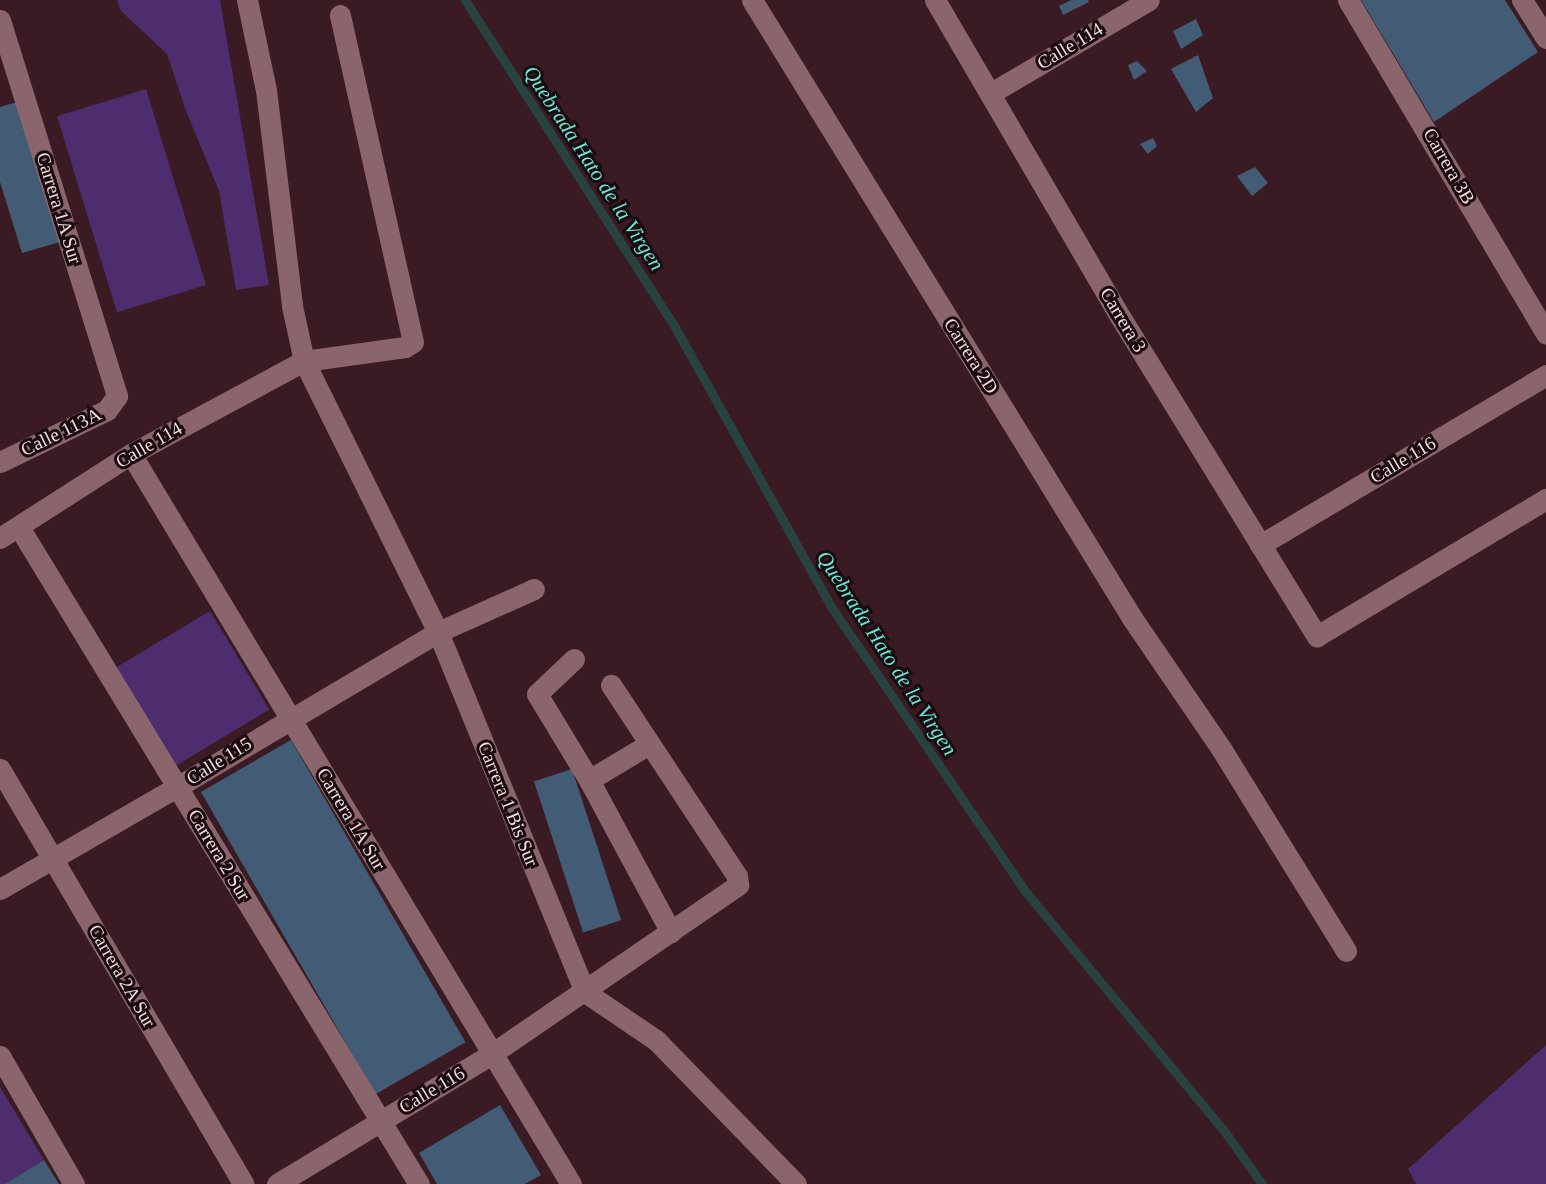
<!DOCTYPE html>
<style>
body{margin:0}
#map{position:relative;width:1546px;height:1184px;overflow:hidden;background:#3b1b23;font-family:Georgia,serif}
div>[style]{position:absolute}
.green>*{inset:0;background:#4e2d6e;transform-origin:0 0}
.stream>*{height:9px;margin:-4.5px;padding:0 4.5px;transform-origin:4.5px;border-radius:4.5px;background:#27423f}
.building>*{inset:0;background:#415c74;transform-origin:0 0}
.minor>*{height:21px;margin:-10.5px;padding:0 10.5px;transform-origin:10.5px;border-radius:10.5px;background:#8b656c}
span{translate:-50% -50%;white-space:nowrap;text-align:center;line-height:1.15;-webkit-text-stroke:6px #190b0e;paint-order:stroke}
.street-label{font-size:19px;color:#f2dce0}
.water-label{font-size:21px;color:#64e9db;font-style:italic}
</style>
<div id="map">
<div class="green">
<div style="clip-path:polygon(117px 0,220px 0,269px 285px,236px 290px,219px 191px,185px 108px,167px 54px,121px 11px)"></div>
<div style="left:146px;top:89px;width:205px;height:93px;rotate:73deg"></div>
<div style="left:210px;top:611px;width:115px;height:109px;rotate:59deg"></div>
<div style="clip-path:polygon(1546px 1045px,1546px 1184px,1416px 1184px,1408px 1169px)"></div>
<div style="clip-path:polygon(0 1087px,44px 1160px,5px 1184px,0 1184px)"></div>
</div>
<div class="stream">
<div style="left:465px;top:0;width:391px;rotate:57.3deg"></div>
<div style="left:676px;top:329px;width:320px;rotate:60.8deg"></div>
<div style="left:832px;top:608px;width:343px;rotate:55.7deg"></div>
<div style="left:1025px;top:891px;width:313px;rotate:50.3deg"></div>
<div style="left:1225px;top:1132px;width:64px;rotate:54.6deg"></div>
</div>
<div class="building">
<div style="clip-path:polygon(1071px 0,1088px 0,1089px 2px,1063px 15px,1059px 6px)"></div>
<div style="clip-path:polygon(1361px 0,1505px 0,1538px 52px,1434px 122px)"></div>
<div style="clip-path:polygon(1196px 19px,1203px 35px,1181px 49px,1173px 31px)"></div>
<div style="clip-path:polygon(1198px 55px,1213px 98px,1196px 112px,1171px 69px)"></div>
<div style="clip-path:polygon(1137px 61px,1147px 71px,1134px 80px,1128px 65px)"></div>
<div style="clip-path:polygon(17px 102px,60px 242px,22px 253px,0 182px,0 107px)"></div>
<div style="clip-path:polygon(1153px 138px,1157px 146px,1148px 154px,1140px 144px)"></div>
<div style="clip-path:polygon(1255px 167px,1268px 183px,1252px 196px,1237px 176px)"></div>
<div style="left:291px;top:740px;width:349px;height:104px;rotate:60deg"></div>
<div style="left:572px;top:769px;width:159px;height:40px;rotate:72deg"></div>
<div style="clip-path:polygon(500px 1105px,541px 1175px,525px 1184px,437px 1184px,419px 1153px)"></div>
<div style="clip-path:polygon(44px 1160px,59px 1184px,5px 1184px)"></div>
</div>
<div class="minor">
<div style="left:247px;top:0;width:92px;rotate:78.1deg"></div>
<div style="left:266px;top:90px;width:218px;rotate:83.1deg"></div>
<div style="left:292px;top:306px;width:56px;rotate:77.7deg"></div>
<div style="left:304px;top:361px;width:302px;rotate:63.7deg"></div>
<div style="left:438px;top:632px;width:389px;rotate:67.8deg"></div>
<div style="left:585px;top:992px;width:86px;rotate:34.1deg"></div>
<div style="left:656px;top:1040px;width:201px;rotate:45.8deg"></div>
<div style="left:752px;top:0;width:725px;rotate:58.41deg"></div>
<div style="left:1132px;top:618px;width:160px;rotate:55.7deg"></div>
<div style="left:1222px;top:750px;width:236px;rotate:58.3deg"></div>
<div style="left:935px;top:0;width:368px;rotate:59.7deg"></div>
<div style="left:1121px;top:318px;width:374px;rotate:58.4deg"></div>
<div style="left:1317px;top:636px;width:267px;rotate:-30.9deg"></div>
<div style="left:1348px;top:0;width:388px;rotate:59.3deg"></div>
<div style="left:1522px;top:0;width:45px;rotate:57.7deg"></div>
<div style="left:0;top:20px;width:394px;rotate:72.7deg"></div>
<div style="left:117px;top:396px;width:17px;rotate:126deg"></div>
<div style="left:107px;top:410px;width:119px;rotate:154.1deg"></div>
<div style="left:991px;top:93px;width:183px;rotate:-30.5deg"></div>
<div style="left:131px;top:454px;width:852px;rotate:58.92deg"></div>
<div style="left:19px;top:527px;width:769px;rotate:58.67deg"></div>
<div style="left:0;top:538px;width:156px;rotate:-32.7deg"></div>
<div style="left:131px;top:454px;width:196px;rotate:-28.3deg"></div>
<div style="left:304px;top:361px;width:102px;rotate:-7.9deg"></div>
<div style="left:405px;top:347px;width:9px;rotate:-32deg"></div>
<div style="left:413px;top:342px;width:335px;rotate:-102.6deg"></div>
<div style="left:1260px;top:545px;width:333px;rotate:-30.7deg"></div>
<div style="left:574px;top:659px;width:51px;rotate:136.6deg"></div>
<div style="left:537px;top:694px;width:100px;rotate:58.8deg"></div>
<div style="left:649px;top:744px;width:70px;rotate:149deg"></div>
<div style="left:589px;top:780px;width:173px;rotate:61.7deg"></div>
<div style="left:0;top:769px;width:481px;rotate:59.6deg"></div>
<div style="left:0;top:889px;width:204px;rotate:-30deg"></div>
<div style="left:177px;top:787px;width:304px;rotate:-30.7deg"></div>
<div style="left:438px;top:632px;width:105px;rotate:-24.1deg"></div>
<div style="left:0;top:1056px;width:148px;rotate:60deg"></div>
<div style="left:277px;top:1184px;width:249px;rotate:-31.2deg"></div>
<div style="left:490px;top:1055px;width:301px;rotate:-34.4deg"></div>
<div style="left:738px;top:885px;width:9px;rotate:-96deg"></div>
<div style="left:737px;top:876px;width:229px;rotate:-123.4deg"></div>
</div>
<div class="street-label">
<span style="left:1070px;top:46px;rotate:-31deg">Calle 114</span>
<span style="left:1449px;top:166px;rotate:60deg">Carrera 3B</span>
<span style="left:59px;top:208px;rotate:73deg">Carrera 1A Sur</span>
<span style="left:1123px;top:320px;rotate:59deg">Carrera 3</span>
<span style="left:971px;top:356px;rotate:58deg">Carrera 2D</span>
<span style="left:61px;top:432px;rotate:-26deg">Calle 113A</span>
<span style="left:149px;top:445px;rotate:-30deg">Calle 114</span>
<span style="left:1403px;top:460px;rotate:-31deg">Calle 116</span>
<span style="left:219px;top:761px;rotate:-32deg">Calle 115</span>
<span style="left:508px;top:804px;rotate:68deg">Carrera 1 Bis Sur</span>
<span style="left:351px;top:819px;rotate:59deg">Carrera 1A Sur</span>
<span style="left:219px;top:855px;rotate:59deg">Carrera 2 Sur</span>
<span style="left:122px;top:976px;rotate:60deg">Carrera 2A Sur</span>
<span style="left:432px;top:1090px;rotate:-31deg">Calle 116</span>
</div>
<div class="water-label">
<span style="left:594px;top:168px;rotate:57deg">Quebrada Hato de la Virgen</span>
<span style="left:887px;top:653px;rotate:57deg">Quebrada Hato de la Virgen</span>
</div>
</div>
